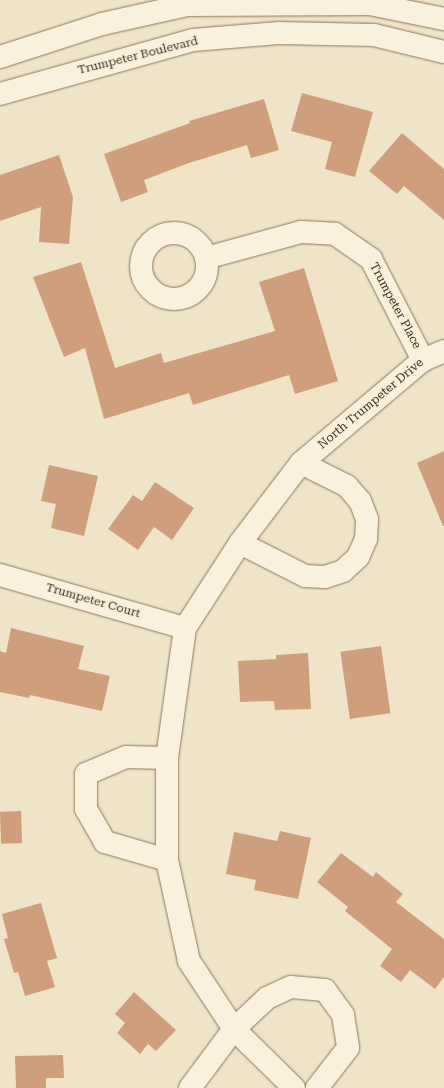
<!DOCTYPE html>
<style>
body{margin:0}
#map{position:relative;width:444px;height:1088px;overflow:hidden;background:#f0e4c8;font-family:"Roboto Serif",serif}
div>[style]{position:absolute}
.building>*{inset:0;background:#cf9f7d;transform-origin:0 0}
.roads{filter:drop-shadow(0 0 1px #8d765c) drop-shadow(0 0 1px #8d765c)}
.street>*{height:22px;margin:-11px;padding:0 11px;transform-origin:11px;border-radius:11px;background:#faf1dc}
.street>.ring{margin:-11px;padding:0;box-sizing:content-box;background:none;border:22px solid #faf1dc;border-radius:50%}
span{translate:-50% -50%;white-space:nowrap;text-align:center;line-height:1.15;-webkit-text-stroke:3px #f7eed8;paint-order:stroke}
.street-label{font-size:12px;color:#3d2e20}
</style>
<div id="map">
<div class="building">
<div style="clip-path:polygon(302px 93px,373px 112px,355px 177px,325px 169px,332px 142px,291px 131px)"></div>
<div style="clip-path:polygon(264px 99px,279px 150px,251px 158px,247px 145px,189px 163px,144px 180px,148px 192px,121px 202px,104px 154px,190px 123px,189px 121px)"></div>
<div style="clip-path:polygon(402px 133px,444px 169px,444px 220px,404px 186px,397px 194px,369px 171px)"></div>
<div style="clip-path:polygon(59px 155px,73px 197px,69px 244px,39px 242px,41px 207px,0 221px,0 175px)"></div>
<div style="clip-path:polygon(81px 262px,115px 368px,161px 353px,164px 363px,275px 331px,259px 282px,304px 268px,338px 381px,295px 394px,289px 375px,193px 405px,189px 393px,104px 419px,85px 348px,64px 357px,33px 277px)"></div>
<div style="clip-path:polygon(444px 451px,444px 526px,443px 526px,417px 463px)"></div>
<div style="clip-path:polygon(49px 465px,98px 476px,84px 536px,51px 528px,56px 504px,41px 501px)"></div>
<div style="clip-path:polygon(155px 482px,194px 508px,172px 540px,154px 527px,138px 550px,108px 529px,133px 495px,142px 501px)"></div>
<div style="clip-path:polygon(11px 628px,84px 646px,78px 669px,110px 676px,102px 711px,30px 695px,29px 698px,0 692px,0 651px,6px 653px)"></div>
<div style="left:381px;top:646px;width:68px;height:41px;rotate:82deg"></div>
<div style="clip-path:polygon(308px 653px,311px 709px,275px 710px,274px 701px,240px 702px,238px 661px,276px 659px,276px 655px)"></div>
<div style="left:21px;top:811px;width:32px;height:21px;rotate:88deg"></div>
<div style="clip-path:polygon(280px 831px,311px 838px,298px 899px,254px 890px,256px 880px,226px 874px,234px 832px,277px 841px)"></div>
<div style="clip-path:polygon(341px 853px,373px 877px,376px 872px,403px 894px,396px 902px,444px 939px,444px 977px,435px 989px,410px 970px,401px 982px,380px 966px,392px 949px,345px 911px,348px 907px,317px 882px)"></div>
<div style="clip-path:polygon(41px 903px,57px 958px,47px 961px,55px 987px,25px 996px,18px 972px,14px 973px,4px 939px,8px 938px,2px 914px)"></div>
<div style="clip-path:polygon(134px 992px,176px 1030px,156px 1051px,148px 1044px,140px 1054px,117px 1033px,125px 1023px,115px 1014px)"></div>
<div style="clip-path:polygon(63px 1055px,64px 1078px,46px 1078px,46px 1088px,16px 1088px,15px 1056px)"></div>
</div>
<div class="roads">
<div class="street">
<div style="left:0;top:57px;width:107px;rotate:-17.9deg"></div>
<div style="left:102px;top:24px;width:87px;rotate:-12.6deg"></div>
<div style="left:187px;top:5px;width:183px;rotate:-0.3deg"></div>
<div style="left:370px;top:4px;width:76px;rotate:11.5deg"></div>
<div style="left:0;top:94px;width:200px;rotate:-15.6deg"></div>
<div style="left:193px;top:40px;width:86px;rotate:-4.7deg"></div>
<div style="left:279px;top:33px;width:95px;rotate:1.2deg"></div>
<div style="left:374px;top:35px;width:72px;rotate:13.7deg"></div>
<div class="ring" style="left:141px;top:233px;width:44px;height:44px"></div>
<div style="left:206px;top:258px;width:98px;rotate:-15.3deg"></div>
<div style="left:301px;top:232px;width:34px;rotate:3deg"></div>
<div style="left:335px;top:234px;width:44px;rotate:34.8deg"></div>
<div style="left:371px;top:259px;width:114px;rotate:62.8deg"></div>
<div style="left:240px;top:543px;width:73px;rotate:26.9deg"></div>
<div style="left:305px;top:576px;width:20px;rotate:3deg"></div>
<div style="left:325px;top:577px;width:19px;rotate:-18deg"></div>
<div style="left:343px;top:571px;width:21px;rotate:-43deg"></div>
<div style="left:358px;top:557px;width:20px;rotate:-66deg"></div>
<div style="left:366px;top:539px;width:20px;rotate:-87deg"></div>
<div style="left:367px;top:519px;width:19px;rotate:-111deg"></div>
<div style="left:360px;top:501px;width:20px;rotate:-131deg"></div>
<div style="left:347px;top:486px;width:51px;rotate:-153.4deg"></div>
<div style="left:0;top:575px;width:192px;rotate:16deg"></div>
<div style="left:167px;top:860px;width:65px;rotate:-163.8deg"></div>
<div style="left:105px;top:842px;width:38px;rotate:-120deg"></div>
<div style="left:86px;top:809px;width:35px;rotate:-90deg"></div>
<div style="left:86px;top:774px;width:43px;rotate:-23deg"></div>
<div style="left:126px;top:757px;width:41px;rotate:1.4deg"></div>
<div style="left:190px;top:1088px;width:74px;rotate:-53.3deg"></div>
<div style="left:234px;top:1029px;width:45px;rotate:-43.2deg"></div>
<div style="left:267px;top:998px;width:26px;rotate:-25deg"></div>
<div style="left:291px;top:987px;width:34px;rotate:5deg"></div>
<div style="left:325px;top:990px;width:31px;rotate:54deg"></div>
<div style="left:343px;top:1015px;width:33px;rotate:81deg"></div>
<div style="left:348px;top:1048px;width:51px;rotate:127.8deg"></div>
<div style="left:294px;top:1088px;width:84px;rotate:-135.5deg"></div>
<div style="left:234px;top:1029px;width:82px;rotate:-123.5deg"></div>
<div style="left:189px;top:961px;width:103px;rotate:-102.3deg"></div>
<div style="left:167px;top:860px;width:102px;rotate:-90deg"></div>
<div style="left:167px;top:758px;width:131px;rotate:-82.1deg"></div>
<div style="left:185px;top:628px;width:101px;rotate:-57.1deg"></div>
<div style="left:240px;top:543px;width:101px;rotate:-52.7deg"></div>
<div style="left:301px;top:463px;width:160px;rotate:-40.2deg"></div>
<div style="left:423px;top:360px;width:23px;rotate:-23deg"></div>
</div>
</div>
<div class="street-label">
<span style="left:138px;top:56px;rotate:-14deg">Trumpeter Boulevard</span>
<span style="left:395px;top:306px;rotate:62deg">Trumpeter Place</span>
<span style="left:371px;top:404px;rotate:-40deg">North Trumpeter Drive</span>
<span style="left:93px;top:601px;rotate:16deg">Trumpeter Court</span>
</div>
</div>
